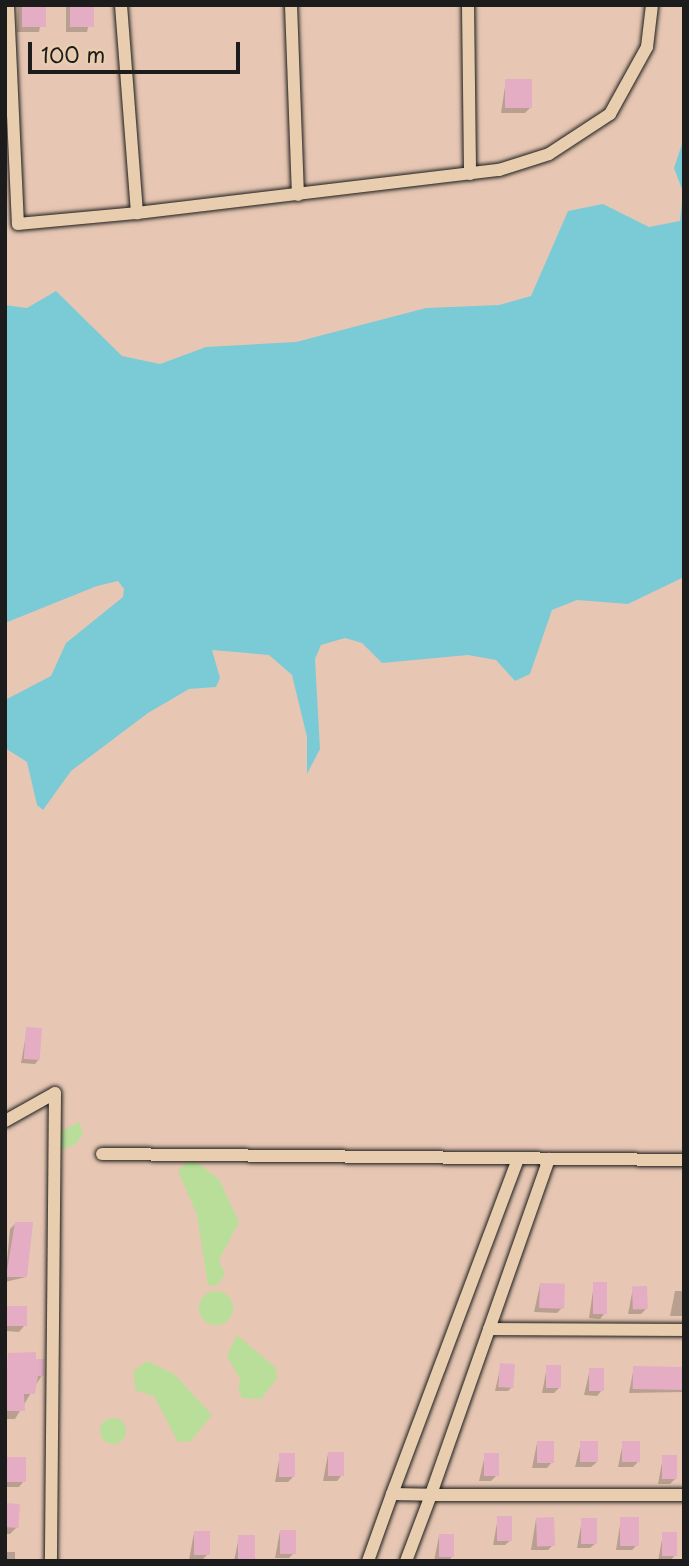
<!DOCTYPE html>
<style>
body{margin:0}
#map{position:relative;width:689px;height:1566px;overflow:hidden;background:#e7c7b3;font-family:"Playpen Sans",sans-serif}
div>[style]{position:absolute}
.green>*{inset:0;background:#b8de99}
.round{border-radius:50%}
.water>*{inset:0;background:#7bcbd7}
.shadow>*{inset:0;background:#0003;transform-origin:0 0}
.building>*{inset:0;background:#e4adc3;transform-origin:0 0}
.roads{filter:drop-shadow(0 0 2px #1c1c1c) drop-shadow(0 0 2px #1c1c1c)}
.street>*{height:12px;margin:-6px;padding:0 6px;transform-origin:6px;border-radius:6px;background:#e8cdaf}
span{translate:-50% -50%;white-space:nowrap;text-align:center;line-height:1.15;-webkit-text-stroke:5px #e8cdaf;paint-order:stroke}
.frame{position:absolute;inset:0;border:7px solid #1c1c1c;pointer-events:none}
.scale{position:absolute;left:28px;top:42px;width:212px;height:32px;box-sizing:border-box;border:4px solid #1c1c1c;border-top:0;padding-left:9px;font-size:21px;line-height:24px;white-space:nowrap;color:#1c1c1c;-webkit-text-stroke:5px #e8cdaf;paint-order:stroke}
</style>
<div id="map">
<div class="green">
<div style="clip-path:polygon(79px 1122px,83px 1133px,76px 1144px,58px 1151px,60px 1132px)"></div>
<div style="clip-path:polygon(191px 1158px,219px 1179px,239px 1222px,219px 1260px,225px 1275px,216px 1286px,208px 1285px,197px 1215px,178px 1171px)"></div>
<div class="round" style="left:199px;top:1291px;width:34px;height:34px"></div>
<div style="clip-path:polygon(237px 1335px,276px 1368px,277px 1378px,261px 1399px,242px 1398px,238px 1388px,241px 1381px,227px 1356px)"></div>
<div style="clip-path:polygon(147px 1361px,174px 1374px,212px 1415px,191px 1441px,178px 1442px,154px 1396px,135px 1390px,134px 1370px)"></div>
<div class="round" style="left:100px;top:1418px;width:26px;height:26px"></div>
</div>
<div class="water">
<div style="clip-path:polygon(684px 138px,684px 577px,628px 604px,577px 600px,552px 610px,530px 674px,515px 681px,496px 660px,468px 655px,382px 663px,362px 643px,345px 638px,321px 645px,315px 659px,320px 749px,307px 774px,307px 737px,292px 675px,269px 655px,212px 650px,220px 678px,216px 687px,189px 689px,148px 713px,71px 771px,43px 810px,37px 805px,27px 762px,5px 748px,5px 700px,51px 676px,66px 643px,123px 597px,124px 589px,118px 581px,97px 586px,5px 623px,5px 305px,27px 308px,56px 291px,122px 356px,160px 364px,206px 347px,296px 342px,426px 308px,499px 305px,531px 296px,568px 211px,603px 204px,649px 227px,680px 221px,683px 192px,674px 168px)"></div>
</div>
<div class="shadow">
<div style="clip-path:polygon(18px 5px,44px 5px,39px 32px,17px 32px)"></div>
<div style="clip-path:polygon(93px 5px,87px 32px,66px 32px,66px 5px)"></div>
<div style="clip-path:polygon(506px 80px,530px 108px,525px 113px,501px 113px)"></div>
<div style="clip-path:polygon(27px 1029px,40px 1058px,35px 1064px,21px 1063px)"></div>
<div style="clip-path:polygon(15px 1224px,26px 1277px,5px 1282px,10px 1229px)"></div>
<div style="clip-path:polygon(594px 1284px,605px 1313px,600px 1319px,589px 1318px)"></div>
<div style="clip-path:polygon(540px 1285px,562px 1308px,557px 1313px,534px 1312px)"></div>
<div style="clip-path:polygon(633px 1288px,646px 1309px,641px 1314px,628px 1314px)"></div>
<div style="clip-path:polygon(675px 1291px,684px 1291px,684px 1316px,670px 1316px)"></div>
<div style="clip-path:polygon(7px 1307px,24px 1326px,19px 1332px,5px 1331px)"></div>
<div style="clip-path:polygon(9px 1354px,35px 1361px,42px 1375px,15px 1419px,5px 1419px)"></div>
<div style="clip-path:polygon(501px 1365px,513px 1386px,508px 1391px,495px 1391px)"></div>
<div style="clip-path:polygon(547px 1367px,559px 1388px,554px 1393px,542px 1393px)"></div>
<div style="clip-path:polygon(634px 1367px,684px 1368px,684px 1392px,629px 1393px)"></div>
<div style="clip-path:polygon(590px 1369px,602px 1390px,597px 1396px,584px 1395px)"></div>
<div style="clip-path:polygon(537px 1443px,552px 1462px,547px 1468px,532px 1468px)"></div>
<div style="clip-path:polygon(581px 1443px,597px 1462px,591px 1467px,575px 1467px)"></div>
<div style="clip-path:polygon(623px 1443px,638px 1462px,633px 1467px,618px 1467px)"></div>
<div style="clip-path:polygon(328px 1454px,342px 1475px,337px 1481px,323px 1481px)"></div>
<div style="clip-path:polygon(280px 1455px,294px 1476px,288px 1482px,275px 1482px)"></div>
<div style="clip-path:polygon(485px 1455px,497px 1475px,491px 1481px,479px 1481px)"></div>
<div style="clip-path:polygon(663px 1457px,676px 1478px,670px 1484px,658px 1484px)"></div>
<div style="clip-path:polygon(5px 1459px,24px 1481px,19px 1487px,5px 1487px)"></div>
<div style="clip-path:polygon(5px 1505px,17px 1527px,10px 1534px,5px 1534px)"></div>
<div style="clip-path:polygon(498px 1518px,511px 1540px,505px 1545px,493px 1545px)"></div>
<div style="clip-path:polygon(536px 1519px,553px 1545px,548px 1550px,531px 1550px)"></div>
<div style="clip-path:polygon(621px 1519px,637px 1545px,632px 1550px,616px 1550px)"></div>
<div style="clip-path:polygon(582px 1520px,596px 1543px,590px 1548px,577px 1548px)"></div>
<div style="clip-path:polygon(280px 1531px,294px 1553px,289px 1558px,275px 1558px)"></div>
<div style="clip-path:polygon(194px 1533px,208px 1554px,203px 1559px,189px 1560px)"></div>
<div style="clip-path:polygon(663px 1534px,675px 1555px,670px 1561px,658px 1561px)"></div>
<div style="clip-path:polygon(439px 1536px,452px 1557px,448px 1561px,434px 1561px)"></div>
<div style="clip-path:polygon(239px 1537px,253px 1558px,250px 1561px,234px 1561px)"></div>
<div style="left:5px;top:1552px;width:10px;height:9px"></div>
</div>
<div class="building">
<div style="left:22px;top:5px;width:24px;height:22px"></div>
<div style="left:70px;top:5px;width:24px;height:22px"></div>
<div style="left:505px;top:79px;width:27px;height:29px"></div>
<div style="left:26px;top:1027px;width:16px;height:32px;rotate:4deg"></div>
<div style="clip-path:polygon(15px 1222px,33px 1222px,27px 1277px,6px 1277px)"></div>
<div style="left:593px;top:1282px;width:14px;height:32px"></div>
<div style="left:540px;top:1283px;width:25px;height:25px;rotate:2deg"></div>
<div style="left:647px;top:1286px;width:23px;height:15px;rotate:88deg"></div>
<div style="left:6px;top:1306px;width:21px;height:20px"></div>
<div style="clip-path:polygon(36px 1352px,36px 1359px,44px 1359px,44px 1376px,38px 1376px,35px 1394px,24px 1394px,25px 1411px,5px 1411px,8px 1353px)"></div>
<div style="left:500px;top:1363px;width:15px;height:24px;rotate:4deg"></div>
<div style="left:546px;top:1365px;width:15px;height:23px"></div>
<div style="left:633px;top:1366px;width:51px;height:23px;rotate:1deg"></div>
<div style="left:589px;top:1368px;width:15px;height:23px"></div>
<div style="left:537px;top:1441px;width:17px;height:22px"></div>
<div style="left:580px;top:1441px;width:18px;height:21px"></div>
<div style="left:622px;top:1441px;width:18px;height:21px"></div>
<div style="left:328px;top:1452px;width:16px;height:24px"></div>
<div style="left:279px;top:1453px;width:16px;height:24px"></div>
<div style="left:484px;top:1453px;width:15px;height:23px"></div>
<div style="left:662px;top:1455px;width:15px;height:24px"></div>
<div style="left:5px;top:1457px;width:21px;height:25px"></div>
<div style="left:5px;top:1503px;width:15px;height:24px;rotate:4deg"></div>
<div style="left:497px;top:1516px;width:15px;height:25px"></div>
<div style="left:554px;top:1517px;width:29px;height:18px;rotate:88deg"></div>
<div style="left:620px;top:1517px;width:19px;height:29px"></div>
<div style="left:581px;top:1518px;width:16px;height:26px"></div>
<div style="left:280px;top:1530px;width:16px;height:24px"></div>
<div style="left:194px;top:1531px;width:16px;height:24px"></div>
<div style="left:662px;top:1532px;width:15px;height:24px"></div>
<div style="left:439px;top:1534px;width:15px;height:23px"></div>
<div style="left:238px;top:1535px;width:17px;height:24px"></div>
</div>
<div class="roads">
<div class="street">
<div style="left:8px;top:5px;width:219px;rotate:87.4deg"></div>
<div style="left:18px;top:224px;width:120px;rotate:-5.3deg"></div>
<div style="left:121px;top:5px;width:209px;rotate:85.6deg"></div>
<div style="left:137px;top:213px;width:365px;rotate:-6.8deg"></div>
<div style="left:499px;top:170px;width:52px;rotate:-17.7deg"></div>
<div style="left:549px;top:154px;width:73px;rotate:-33.3deg"></div>
<div style="left:610px;top:114px;width:77px;rotate:-61.1deg"></div>
<div style="left:647px;top:47px;width:42px;rotate:-83.2deg"></div>
<div style="left:291px;top:5px;width:190px;rotate:87.9deg"></div>
<div style="left:468px;top:5px;width:169px;rotate:89.3deg"></div>
<div style="left:5px;top:1121px;width:57px;rotate:-29.2deg"></div>
<div style="left:55px;top:1093px;width:468px;rotate:90.5deg"></div>
<div style="left:102px;top:1154px;width:582px;rotate:0.59deg"></div>
<div style="left:549px;top:1159px;width:356px;rotate:109.4deg"></div>
<div style="left:431px;top:1495px;width:253px"></div>
<div style="left:489px;top:1329px;width:195px;rotate:0.3deg"></div>
<div style="left:392px;top:1494px;width:358px;rotate:-69.4deg"></div>
<div style="left:368px;top:1561px;width:71px;rotate:-70.3deg"></div>
<div style="left:392px;top:1494px;width:39px;rotate:1deg"></div>
<div style="left:431px;top:1495px;width:71px;rotate:110.7deg"></div>
</div>
</div>
<div class="frame"></div>
<div class="scale">100 m</div>
</div>
